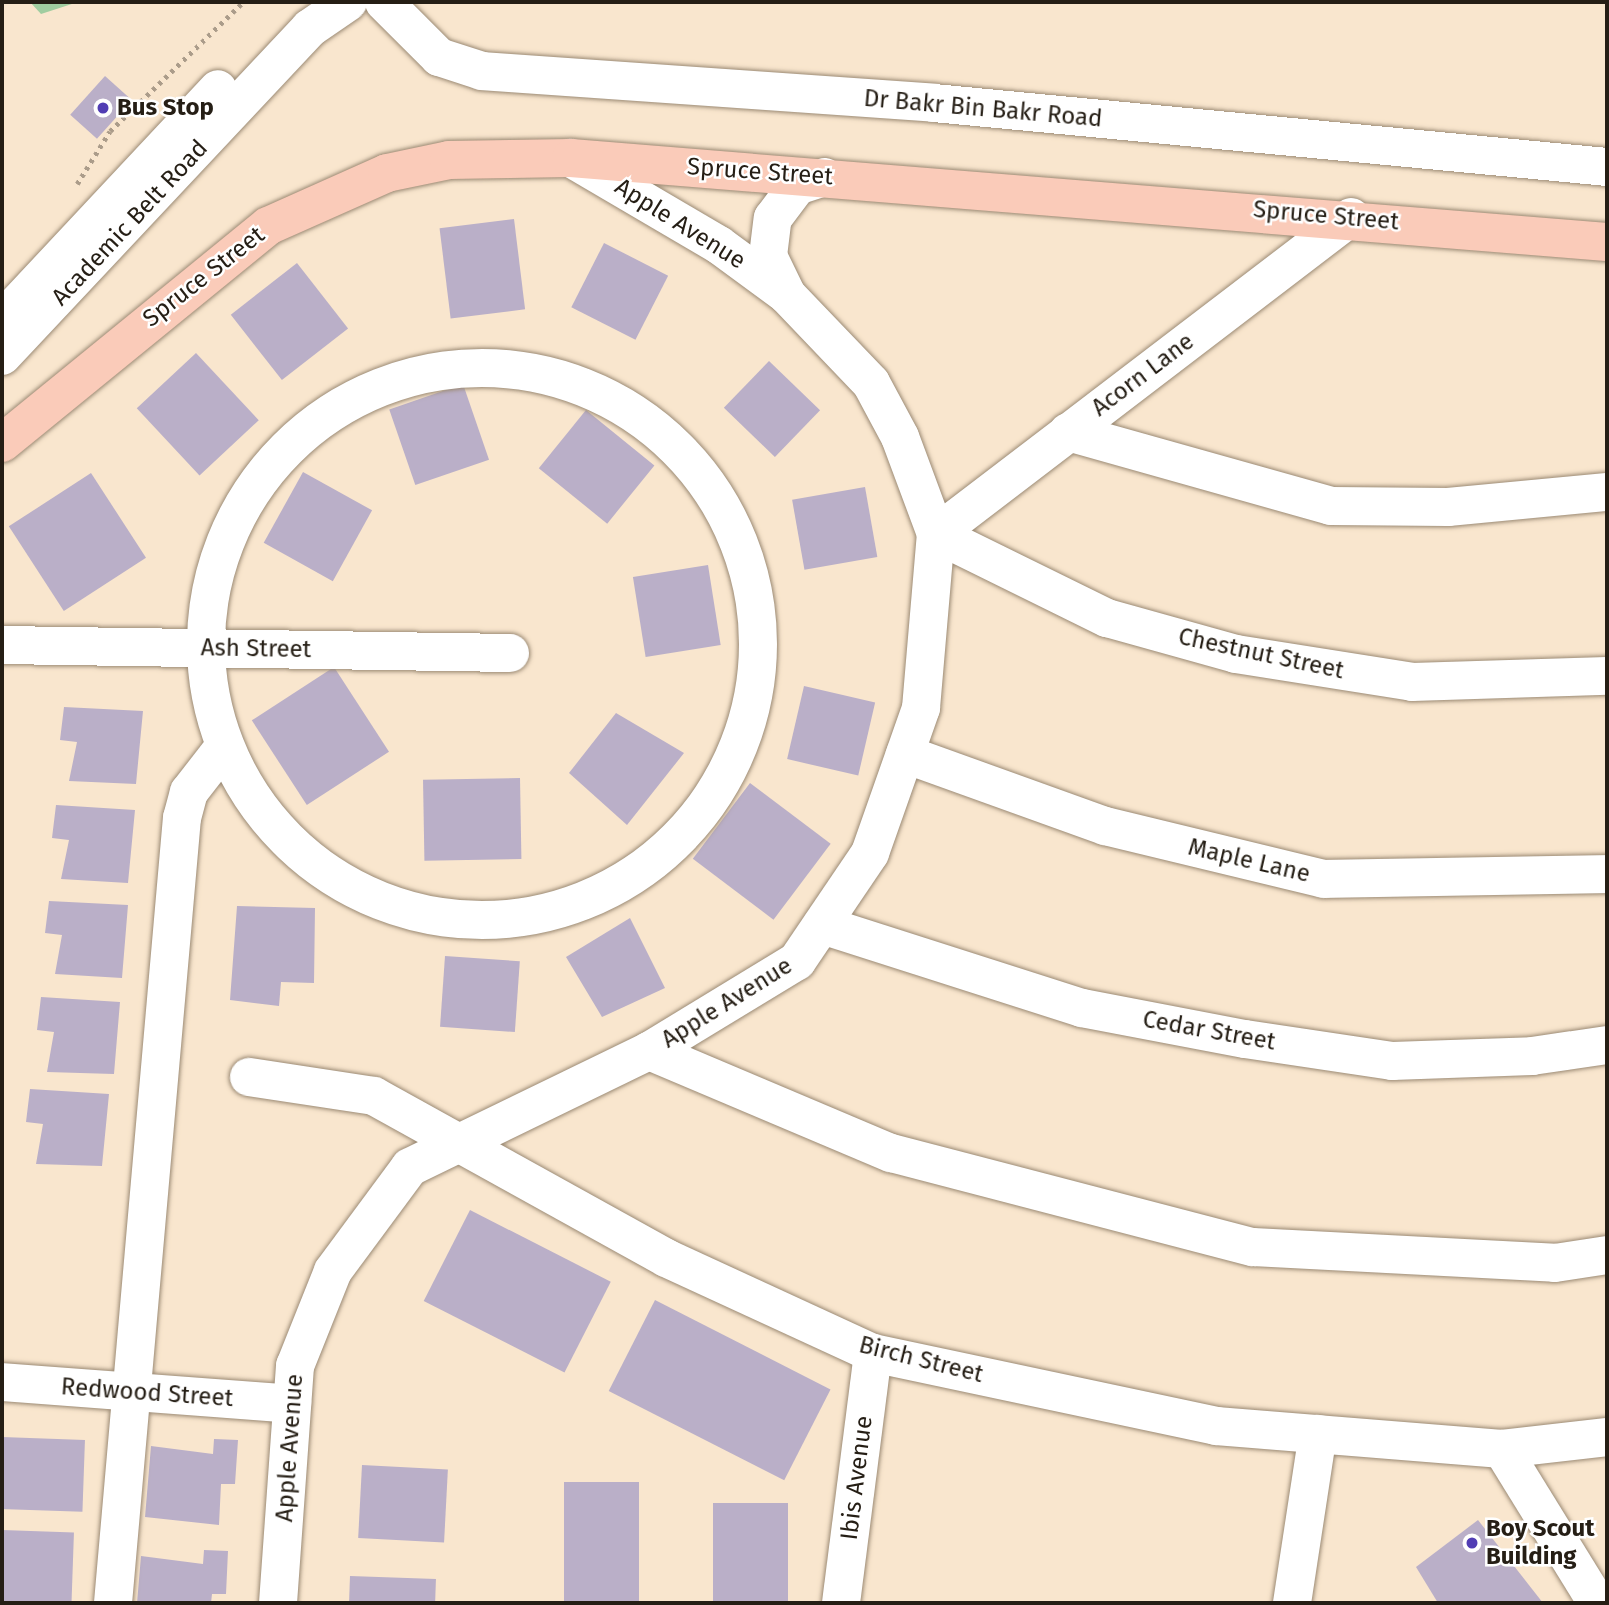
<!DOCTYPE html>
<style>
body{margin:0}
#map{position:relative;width:1609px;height:1605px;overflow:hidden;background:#f9e6ce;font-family:"Fira Sans",sans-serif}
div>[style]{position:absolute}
.green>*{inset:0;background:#a0cda0}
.building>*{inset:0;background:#baafc8;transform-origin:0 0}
.path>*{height:4.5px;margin-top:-2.25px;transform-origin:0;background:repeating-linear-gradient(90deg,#ab9c8a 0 3.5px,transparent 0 8.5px)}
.roads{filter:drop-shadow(0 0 2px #9b8a74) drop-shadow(0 0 2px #9b8a74)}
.minor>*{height:38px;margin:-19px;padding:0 19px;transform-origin:19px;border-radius:19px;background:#fff}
.minor>.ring{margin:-19px;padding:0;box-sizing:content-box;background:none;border:38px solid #fff;border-radius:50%}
.major>*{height:38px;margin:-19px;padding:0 19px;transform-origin:19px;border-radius:19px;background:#facbb9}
.dots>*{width:19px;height:19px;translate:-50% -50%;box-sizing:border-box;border:4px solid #fff;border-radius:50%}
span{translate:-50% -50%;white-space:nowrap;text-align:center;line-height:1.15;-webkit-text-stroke:5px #fff;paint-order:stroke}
.poi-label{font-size:24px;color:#251e15;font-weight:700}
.left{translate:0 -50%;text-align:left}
.street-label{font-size:24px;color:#251e15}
.frame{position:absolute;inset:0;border:4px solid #251e15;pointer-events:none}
</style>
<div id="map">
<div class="green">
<div style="clip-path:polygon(30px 2px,78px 2px,41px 14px)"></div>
</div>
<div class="building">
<div style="left:105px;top:76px;width:36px;height:52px;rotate:42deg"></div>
<div style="left:514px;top:219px;width:91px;height:75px;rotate:83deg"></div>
<div style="left:604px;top:243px;width:72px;height:72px;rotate:27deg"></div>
<div style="left:297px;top:263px;width:83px;height:84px;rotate:52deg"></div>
<div style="left:196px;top:353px;width:92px;height:81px;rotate:47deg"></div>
<div style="left:769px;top:361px;width:71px;height:65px;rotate:44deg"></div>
<div style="left:463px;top:384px;width:80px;height:78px;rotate:71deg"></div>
<div style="left:586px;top:410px;width:88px;height:75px;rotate:39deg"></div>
<div style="left:303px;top:472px;width:79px;height:81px;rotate:29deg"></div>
<div style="left:91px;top:473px;width:101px;height:98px;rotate:57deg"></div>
<div style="left:865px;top:487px;width:71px;height:74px;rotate:80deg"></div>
<div style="left:708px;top:565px;width:81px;height:76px;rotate:81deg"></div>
<div style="left:334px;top:667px;width:101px;height:98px;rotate:57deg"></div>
<div style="left:804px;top:686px;width:73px;height:75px;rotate:13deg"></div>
<div style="clip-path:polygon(64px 707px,143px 711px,136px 784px,69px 781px,77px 742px,60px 740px)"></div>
<div style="clip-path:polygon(616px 713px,684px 753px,627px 825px,569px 773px)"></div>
<div style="left:520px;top:778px;width:81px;height:97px;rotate:89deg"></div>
<div style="left:750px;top:783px;width:101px;height:95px;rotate:37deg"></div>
<div style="clip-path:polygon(56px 805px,135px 810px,128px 883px,61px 879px,69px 840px,52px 838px)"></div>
<div style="clip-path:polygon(49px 901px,128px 905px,122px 978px,55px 974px,62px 935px,45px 933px)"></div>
<div style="clip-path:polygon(237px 906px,315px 908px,314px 983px,281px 982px,279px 1006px,230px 1000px)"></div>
<div style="clip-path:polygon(630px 918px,665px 988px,602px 1017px,566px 957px)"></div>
<div style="left:445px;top:956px;width:75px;height:71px;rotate:4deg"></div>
<div style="clip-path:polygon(41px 997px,120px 1002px,114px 1074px,47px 1072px,54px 1032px,37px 1030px)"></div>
<div style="clip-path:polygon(30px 1089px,109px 1094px,102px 1166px,36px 1164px,43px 1124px,26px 1122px)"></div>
<div style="left:470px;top:1210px;width:158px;height:102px;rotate:27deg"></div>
<div style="left:655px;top:1300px;width:197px;height:102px;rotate:27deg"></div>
<div style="left:2px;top:1437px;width:83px;height:72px;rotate:2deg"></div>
<div style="clip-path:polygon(214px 1439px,238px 1440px,235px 1484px,221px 1484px,219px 1525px,145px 1517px,151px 1446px,213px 1454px)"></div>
<div style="left:362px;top:1465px;width:86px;height:73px;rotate:3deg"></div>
<div style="left:564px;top:1482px;width:75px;height:121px"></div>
<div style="left:713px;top:1503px;width:75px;height:100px"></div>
<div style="clip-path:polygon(1478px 1520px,1543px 1603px,1438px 1603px,1416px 1567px)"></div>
<div style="left:2px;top:1530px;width:72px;height:72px;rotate:2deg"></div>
<div style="clip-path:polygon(204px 1550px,228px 1551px,226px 1594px,212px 1594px,211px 1603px,137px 1603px,141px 1556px,203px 1564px)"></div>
<div style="left:350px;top:1576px;width:86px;height:27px;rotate:2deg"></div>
</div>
<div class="path">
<div style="left:77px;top:184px;width:62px;rotate:-58.1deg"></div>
<div style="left:110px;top:131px;width:185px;rotate:-44.1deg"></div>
</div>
<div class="roads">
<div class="minor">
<div style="left:384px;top:2px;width:78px;rotate:45deg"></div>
<div style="left:439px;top:57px;width:45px;rotate:18deg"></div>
<div style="left:482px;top:71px;width:453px;rotate:4deg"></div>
<div style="left:934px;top:103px;width:676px;rotate:5.43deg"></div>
<div style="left:1351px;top:217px;width:522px;rotate:142.63deg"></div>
<div style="left:936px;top:534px;width:191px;rotate:26.2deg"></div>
<div style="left:1107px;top:618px;width:134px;rotate:15.6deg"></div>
<div style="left:1236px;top:654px;width:178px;rotate:9deg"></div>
<div style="left:1412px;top:682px;width:195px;rotate:-1.8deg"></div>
<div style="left:787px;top:295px;width:43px;rotate:-116deg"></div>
<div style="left:768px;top:256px;width:38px;rotate:-83deg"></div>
<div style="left:773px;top:218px;width:40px;rotate:-53deg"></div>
<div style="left:797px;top:186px;width:29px;rotate:-18deg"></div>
<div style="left:2px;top:320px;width:316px;rotate:-46.9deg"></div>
<div style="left:2px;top:356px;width:450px;rotate:-46.8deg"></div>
<div style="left:310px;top:28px;width:46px;rotate:-34.4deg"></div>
<div class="ring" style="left:206px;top:368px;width:514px;height:514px"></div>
<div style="left:1068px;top:432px;width:273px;rotate:15.7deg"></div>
<div style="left:1331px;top:506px;width:117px;rotate:0.5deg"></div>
<div style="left:1448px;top:507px;width:160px;rotate:-5.4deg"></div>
<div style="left:2px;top:645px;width:508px;rotate:0.9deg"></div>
<div style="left:905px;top:754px;width:213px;rotate:19.8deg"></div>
<div style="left:1105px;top:826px;width:225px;rotate:13.6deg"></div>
<div style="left:1324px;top:879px;width:283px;rotate:-1deg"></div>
<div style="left:822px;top:925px;width:273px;rotate:17.7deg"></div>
<div style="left:1082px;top:1008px;width:166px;rotate:10.8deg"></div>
<div style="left:1245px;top:1039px;width:149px;rotate:8.5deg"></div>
<div style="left:1392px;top:1061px;width:140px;rotate:-2deg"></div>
<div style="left:1532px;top:1056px;width:76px;rotate:-8.3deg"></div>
<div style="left:649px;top:1051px;width:263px;rotate:22.9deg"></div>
<div style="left:891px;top:1153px;width:374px;rotate:14.6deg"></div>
<div style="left:1253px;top:1247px;width:302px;rotate:3deg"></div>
<div style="left:1555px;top:1263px;width:53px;rotate:-8.7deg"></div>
<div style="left:249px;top:1077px;width:126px;rotate:8.6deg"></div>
<div style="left:374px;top:1096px;width:334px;rotate:29deg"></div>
<div style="left:666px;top:1258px;width:228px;rotate:24.7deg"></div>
<div style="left:873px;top:1353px;width:351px;rotate:12deg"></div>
<div style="left:1216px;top:1426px;width:287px;rotate:4.6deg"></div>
<div style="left:1502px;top:1449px;width:106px;rotate:-6.5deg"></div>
<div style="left:2px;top:1382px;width:291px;rotate:4.3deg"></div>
<div style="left:1502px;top:1449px;width:181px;rotate:58.3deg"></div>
<div style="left:113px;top:1603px;width:788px;rotate:-84.98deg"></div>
<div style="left:182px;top:818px;width:27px;rotate:-75deg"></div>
<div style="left:189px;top:792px;width:57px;rotate:-52.1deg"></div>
<div style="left:278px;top:1603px;width:238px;rotate:-85.9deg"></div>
<div style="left:295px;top:1366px;width:102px;rotate:-68.2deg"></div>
<div style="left:333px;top:1271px;width:129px;rotate:-53.5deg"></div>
<div style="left:410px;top:1167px;width:266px;rotate:-25.9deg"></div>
<div style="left:649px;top:1051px;width:173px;rotate:-31.3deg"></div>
<div style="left:797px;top:961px;width:130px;rotate:-55.9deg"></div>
<div style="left:870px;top:853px;width:154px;rotate:-70.6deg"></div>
<div style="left:921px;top:708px;width:175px;rotate:-85.1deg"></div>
<div style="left:936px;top:534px;width:103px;rotate:-110.4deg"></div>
<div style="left:900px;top:437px;width:61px;rotate:-118.2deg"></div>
<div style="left:871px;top:383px;width:122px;rotate:-133.7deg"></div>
<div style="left:787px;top:295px;width:84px;rotate:-143.7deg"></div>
<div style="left:719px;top:245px;width:172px;rotate:-149.6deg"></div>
<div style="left:841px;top:1603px;width:252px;rotate:-82.7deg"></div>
<div style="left:1292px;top:1603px;width:171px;rotate:-81.3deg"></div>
</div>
<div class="major">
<div style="left:2px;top:443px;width:343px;rotate:-39.2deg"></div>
<div style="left:268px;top:226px;width:130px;rotate:-24deg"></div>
<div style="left:387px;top:173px;width:63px;rotate:-11.8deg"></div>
<div style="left:449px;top:160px;width:122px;rotate:-0.9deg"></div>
<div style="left:571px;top:158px;width:1039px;rotate:4.64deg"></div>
</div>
</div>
<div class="dots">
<div style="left:103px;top:108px;background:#513db4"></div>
<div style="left:1472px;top:1543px;background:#513db4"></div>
</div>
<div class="poi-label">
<span class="left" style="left:117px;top:108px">Bus Stop</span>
<span class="left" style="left:1486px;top:1543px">Boy Scout<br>Building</span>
</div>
<div class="street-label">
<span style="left:983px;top:109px;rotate:5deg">Dr Bakr Bin Bakr Road</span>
<span style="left:760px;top:172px;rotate:4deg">Spruce Street</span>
<span style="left:1326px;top:216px;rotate:5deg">Spruce Street</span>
<span style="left:130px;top:223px;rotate:-47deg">Academic Belt Road</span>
<span style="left:680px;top:224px;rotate:32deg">Apple Avenue</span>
<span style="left:204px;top:277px;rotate:-38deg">Spruce Street</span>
<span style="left:1143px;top:375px;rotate:-37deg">Acorn Lane</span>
<span style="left:256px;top:649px;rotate:1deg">Ash Street</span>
<span style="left:1261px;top:654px;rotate:12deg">Chestnut Street</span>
<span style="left:1249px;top:861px;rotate:13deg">Maple Lane</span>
<span style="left:727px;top:1003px;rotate:-32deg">Apple Avenue</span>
<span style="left:1209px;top:1031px;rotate:10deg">Cedar Street</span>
<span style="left:921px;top:1360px;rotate:14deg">Birch Street</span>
<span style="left:147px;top:1393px;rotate:4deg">Redwood Street</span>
<span style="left:290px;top:1448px;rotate:-86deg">Apple Avenue</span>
<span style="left:857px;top:1478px;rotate:-83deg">Ibis Avenue</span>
</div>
<div class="frame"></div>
</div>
